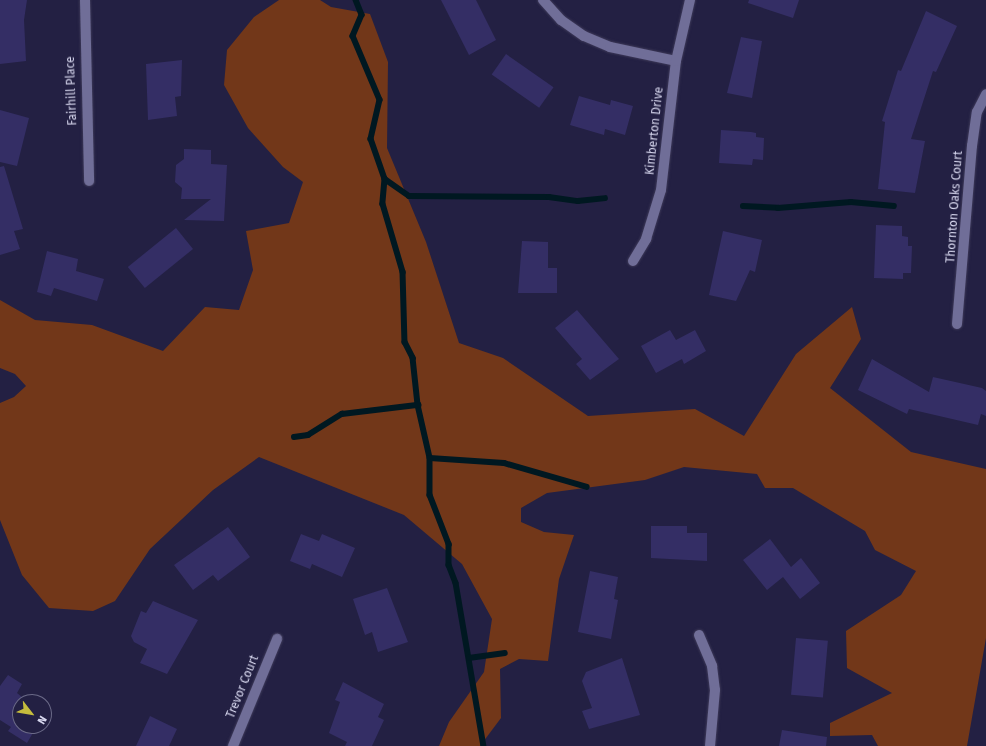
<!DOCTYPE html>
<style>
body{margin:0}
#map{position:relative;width:986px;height:746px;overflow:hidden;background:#232043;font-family:"Fira Sans",sans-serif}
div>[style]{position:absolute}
.forest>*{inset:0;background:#723719}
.stream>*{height:5.5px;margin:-2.75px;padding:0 2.75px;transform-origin:2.75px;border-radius:2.75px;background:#001821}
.building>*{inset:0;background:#342e65;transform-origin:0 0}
.roads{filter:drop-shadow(0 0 1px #3e3a59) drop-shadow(0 0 1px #3e3a59)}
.minor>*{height:10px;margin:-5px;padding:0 5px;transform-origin:5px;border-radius:5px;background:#706e98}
span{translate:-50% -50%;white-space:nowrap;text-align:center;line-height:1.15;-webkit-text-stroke:3.5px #232043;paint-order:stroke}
.street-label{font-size:12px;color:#d8d8ef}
.north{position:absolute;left:12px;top:694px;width:40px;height:40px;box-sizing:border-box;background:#232043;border:1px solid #6b6a88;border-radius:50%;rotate:121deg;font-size:11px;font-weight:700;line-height:16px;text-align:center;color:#d8d8ef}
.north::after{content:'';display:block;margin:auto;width:14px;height:18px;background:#c5bc3d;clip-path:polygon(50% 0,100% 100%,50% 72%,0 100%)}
</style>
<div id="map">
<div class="forest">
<div style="clip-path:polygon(279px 0,320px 0,331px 7px,370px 14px,388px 62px,387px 148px,426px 242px,459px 343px,503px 358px,588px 416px,695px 409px,744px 436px,796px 354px,852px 307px,861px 339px,830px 388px,911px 452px,986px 469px,986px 638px,967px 746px,878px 746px,872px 735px,830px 736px,830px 723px,892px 693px,847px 668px,846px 631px,901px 595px,916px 571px,875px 550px,865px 531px,793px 488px,765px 488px,757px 474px,684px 467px,645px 480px,547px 493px,521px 508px,521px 522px,544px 532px,574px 535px,559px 579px,548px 661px,519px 659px,500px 669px,501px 718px,480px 746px,439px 746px,449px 722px,484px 672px,492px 619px,462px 564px,404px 515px,259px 457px,213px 490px,150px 549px,115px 601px,93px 611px,49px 608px,22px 575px,0 520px,0 403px,14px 397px,26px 386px,15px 374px,0 368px,0 300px,35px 320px,92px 325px,163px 351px,205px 307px,239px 310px,253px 270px,246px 231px,289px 223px,303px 182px,283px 167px,248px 128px,224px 85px,227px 50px,254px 17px)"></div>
</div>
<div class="stream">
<div style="left:356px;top:0;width:16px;rotate:68deg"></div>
<div style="left:362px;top:15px;width:23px;rotate:113deg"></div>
<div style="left:353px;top:36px;width:69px;rotate:67.1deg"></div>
<div style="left:380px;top:100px;width:40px;rotate:103deg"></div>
<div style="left:371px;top:139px;width:42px;rotate:70.7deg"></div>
<div style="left:385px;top:179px;width:25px;rotate:95deg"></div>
<div style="left:383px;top:204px;width:71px;rotate:73.6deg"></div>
<div style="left:403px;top:272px;width:70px;rotate:88.4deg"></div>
<div style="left:405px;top:342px;width:18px;rotate:63deg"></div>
<div style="left:413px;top:358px;width:47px;rotate:83.9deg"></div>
<div style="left:418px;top:405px;width:54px;rotate:77.2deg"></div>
<div style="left:430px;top:458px;width:37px;rotate:90deg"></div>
<div style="left:430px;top:495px;width:53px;rotate:68.8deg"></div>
<div style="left:449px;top:544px;width:21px;rotate:90deg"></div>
<div style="left:449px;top:565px;width:19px;rotate:69deg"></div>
<div style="left:456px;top:583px;width:165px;rotate:80.3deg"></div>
<div style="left:385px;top:179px;width:29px;rotate:35deg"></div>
<div style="left:409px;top:196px;width:140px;rotate:0.4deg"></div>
<div style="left:549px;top:197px;width:29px;rotate:8deg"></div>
<div style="left:578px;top:201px;width:27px;rotate:-6deg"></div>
<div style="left:743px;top:206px;width:35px;rotate:3deg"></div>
<div style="left:778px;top:208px;width:73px;rotate:-4.7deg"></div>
<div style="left:851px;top:202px;width:43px;rotate:5.3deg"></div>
<div style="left:294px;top:437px;width:14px;rotate:-8deg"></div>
<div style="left:308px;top:435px;width:40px;rotate:-32deg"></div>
<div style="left:342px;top:414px;width:77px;rotate:-6.8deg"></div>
<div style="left:430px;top:458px;width:74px;rotate:3.9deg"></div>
<div style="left:504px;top:463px;width:86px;rotate:16.1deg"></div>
<div style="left:469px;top:658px;width:36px;rotate:-8deg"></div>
</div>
<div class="building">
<div style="clip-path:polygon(0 0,27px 0,24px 20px,26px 61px,0 64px)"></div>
<div style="clip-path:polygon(441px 0,476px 0,496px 40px,469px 55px)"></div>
<div style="clip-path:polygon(749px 0,799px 0,793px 18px,748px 3px)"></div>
<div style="clip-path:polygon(926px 11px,957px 26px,936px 72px,933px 71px,911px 139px,925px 141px,915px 193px,878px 189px,885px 122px,882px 121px,898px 70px,901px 71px)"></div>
<div style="clip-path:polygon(741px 37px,762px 41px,752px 98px,727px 93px)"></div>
<div style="left:506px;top:54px;width:58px;height:25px;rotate:35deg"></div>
<div style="clip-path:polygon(182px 60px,181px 96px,175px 97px,177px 116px,148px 120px,146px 64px)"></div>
<div style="clip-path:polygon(579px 96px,610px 105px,611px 100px,633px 106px,625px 135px,605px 129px,604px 135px,570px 125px)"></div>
<div style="clip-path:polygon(0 110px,29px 118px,17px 166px,0 162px)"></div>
<div style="clip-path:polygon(721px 130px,751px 132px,756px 133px,756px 137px,764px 138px,763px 160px,753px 159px,752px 165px,719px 163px)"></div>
<div style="clip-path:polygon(184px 149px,211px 150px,211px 164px,227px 165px,224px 221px,184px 220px,211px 199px,181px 199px,182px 188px,175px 182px,176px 165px,184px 159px)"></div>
<div style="clip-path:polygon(4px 166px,23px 229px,14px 231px,20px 249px,0 255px,0 167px)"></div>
<div style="clip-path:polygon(876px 225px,902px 226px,902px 236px,908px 237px,908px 246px,912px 246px,911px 273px,903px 273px,903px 279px,874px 278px)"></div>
<div style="left:176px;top:228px;width:27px;height:62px;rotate:51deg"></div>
<div style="clip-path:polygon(723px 231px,762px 240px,755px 272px,750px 270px,736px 301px,709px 295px)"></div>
<div style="clip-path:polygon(522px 241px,548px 242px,548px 268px,557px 268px,557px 293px,518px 293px)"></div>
<div style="clip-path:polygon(47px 251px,78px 259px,76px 271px,104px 279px,97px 301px,54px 288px,51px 296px,37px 292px)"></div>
<div style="clip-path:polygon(577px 310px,619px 359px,590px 380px,576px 364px,582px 359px,555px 328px)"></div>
<div style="clip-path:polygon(670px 330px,676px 340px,695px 330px,706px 351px,684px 364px,682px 359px,656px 373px,641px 346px)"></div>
<div style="clip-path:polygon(872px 359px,929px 392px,933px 377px,982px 388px,986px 391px,986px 416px,981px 414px,978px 425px,909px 409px,907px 414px,858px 390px)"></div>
<div style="clip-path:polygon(651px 526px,687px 526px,687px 533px,707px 533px,707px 561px,651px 558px)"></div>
<div style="clip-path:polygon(228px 527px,250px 557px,218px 581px,213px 575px,193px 590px,174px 565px)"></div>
<div style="clip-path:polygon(301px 534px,319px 541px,322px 534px,355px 548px,342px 577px,312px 564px,310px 569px,290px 561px)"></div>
<div style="clip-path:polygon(770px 539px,791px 567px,801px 558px,820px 583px,800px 599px,783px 577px,767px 590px,743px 560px)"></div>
<div style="clip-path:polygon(590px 571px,618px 577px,614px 599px,618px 600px,611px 639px,578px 632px)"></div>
<div style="clip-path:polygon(387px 588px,408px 642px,378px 652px,372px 632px,365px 635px,353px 599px)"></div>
<div style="clip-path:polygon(153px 601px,198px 620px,167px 674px,140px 663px,147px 649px,134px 642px,131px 636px,141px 611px,146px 613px)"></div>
<div style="left:796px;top:638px;width:32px;height:57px;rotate:5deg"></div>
<div style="clip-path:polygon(622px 658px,640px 715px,589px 729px,582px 711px,592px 708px,582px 681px,586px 672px)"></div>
<div style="clip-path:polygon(8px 675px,22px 684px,17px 693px,28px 702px,20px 702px,20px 726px,37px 726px,27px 743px,8px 731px,11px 727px,0 720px,0 686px)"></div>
<div style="clip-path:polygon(343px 682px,384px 704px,378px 717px,384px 720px,372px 746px,345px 746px,347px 742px,329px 733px,340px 702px,335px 700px)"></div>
<div style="clip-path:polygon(150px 716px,177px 729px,169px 746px,136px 746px)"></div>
<div style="clip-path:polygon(782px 730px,827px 737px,826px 746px,779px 746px)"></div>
</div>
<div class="roads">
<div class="minor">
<div style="left:85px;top:0;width:181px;rotate:88.7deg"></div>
<div style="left:543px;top:0;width:27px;rotate:48deg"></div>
<div style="left:561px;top:20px;width:28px;rotate:35deg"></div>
<div style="left:584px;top:36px;width:28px;rotate:23deg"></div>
<div style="left:610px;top:47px;width:67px;rotate:12deg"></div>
<div style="left:633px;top:261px;width:26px;rotate:-59deg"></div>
<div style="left:646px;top:239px;width:51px;rotate:-73deg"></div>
<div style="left:661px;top:190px;width:130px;rotate:-83.4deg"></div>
<div style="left:676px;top:61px;width:63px;rotate:-77.1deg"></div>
<div style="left:957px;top:324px;width:179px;rotate:-85.2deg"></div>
<div style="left:972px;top:146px;width:34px;rotate:-82deg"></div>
<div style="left:977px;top:112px;width:20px;rotate:-63deg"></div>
<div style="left:699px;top:635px;width:34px;rotate:67deg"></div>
<div style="left:712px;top:666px;width:24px;rotate:83deg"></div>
<div style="left:715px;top:690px;width:56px;rotate:95.1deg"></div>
<div style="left:233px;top:746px;width:116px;rotate:-67.6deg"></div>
</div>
</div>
<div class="street-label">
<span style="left:72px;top:91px;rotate:-92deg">Fairhill Place</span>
<span style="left:655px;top:131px;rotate:-84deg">Kimberton Drive</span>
<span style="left:955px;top:207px;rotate:-86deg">Thornton Oaks Court</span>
<span style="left:243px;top:687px;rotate:-68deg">Trevor Court</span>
</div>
<div class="north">N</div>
</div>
